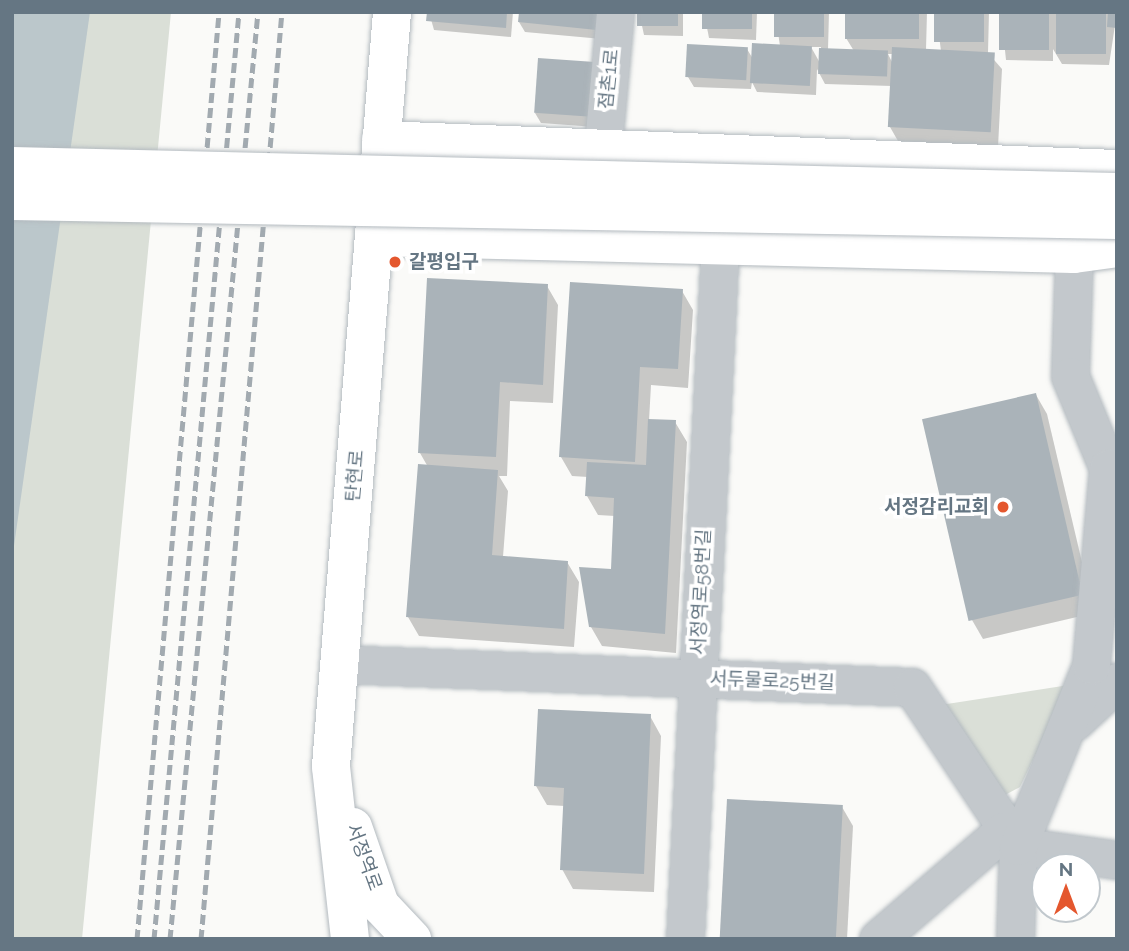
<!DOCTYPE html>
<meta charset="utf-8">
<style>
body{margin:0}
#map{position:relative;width:1129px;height:951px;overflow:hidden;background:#fafaf8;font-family:Raleway,"Noto Sans KR",sans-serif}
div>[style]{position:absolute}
.green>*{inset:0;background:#dadfd7}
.water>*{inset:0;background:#bbc7cb}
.shadow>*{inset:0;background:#0003}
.building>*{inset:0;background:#aab3b9;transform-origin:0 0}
.roads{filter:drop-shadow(0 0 2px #b3babf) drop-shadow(0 0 2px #b3babf)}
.street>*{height:37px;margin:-18.5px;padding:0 18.5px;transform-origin:18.5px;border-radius:18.5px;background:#c3c8cc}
.secondary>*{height:38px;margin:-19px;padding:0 19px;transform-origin:19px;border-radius:19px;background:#fff}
.rail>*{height:5px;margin-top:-2.5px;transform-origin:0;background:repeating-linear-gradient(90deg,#a2aab0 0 10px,transparent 0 15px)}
.bridges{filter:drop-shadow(0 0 2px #b3babf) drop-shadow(0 0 2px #b3babf)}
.secondary-bridge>*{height:38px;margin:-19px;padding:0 19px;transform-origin:19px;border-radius:19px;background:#fff}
.dots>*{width:19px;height:19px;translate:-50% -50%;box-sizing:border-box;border:4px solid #fff;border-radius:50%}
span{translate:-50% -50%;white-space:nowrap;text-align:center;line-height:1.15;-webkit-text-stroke:7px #fff;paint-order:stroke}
.street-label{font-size:19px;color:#657683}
.poi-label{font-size:19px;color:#657683;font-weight:700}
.left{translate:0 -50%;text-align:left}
.right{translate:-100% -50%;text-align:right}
.frame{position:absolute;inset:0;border:14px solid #657683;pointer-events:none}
.north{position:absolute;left:1031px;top:853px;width:70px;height:70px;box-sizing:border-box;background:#fff;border:2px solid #c1c8cd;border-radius:50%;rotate:0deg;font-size:19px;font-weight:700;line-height:28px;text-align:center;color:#657683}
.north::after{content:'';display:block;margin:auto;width:24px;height:32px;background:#e4572e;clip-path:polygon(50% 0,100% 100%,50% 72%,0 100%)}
</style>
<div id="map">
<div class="green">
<div style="clip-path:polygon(12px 12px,171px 12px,82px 939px,12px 939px)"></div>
<div style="clip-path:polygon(1069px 685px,1020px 787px,994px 801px,934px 706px)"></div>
</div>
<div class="water">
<div style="clip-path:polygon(12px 12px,90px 12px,12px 560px)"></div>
</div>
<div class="shadow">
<div style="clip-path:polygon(429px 12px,513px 12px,511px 37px,434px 30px)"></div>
<div style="clip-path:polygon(605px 12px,602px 39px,525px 32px,519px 22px)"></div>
<div style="clip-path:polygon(639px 12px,683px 12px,683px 36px,644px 35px)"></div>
<div style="clip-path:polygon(704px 12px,757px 12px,756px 40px,709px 38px)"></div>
<div style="clip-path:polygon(evenodd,775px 12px,829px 12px,828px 50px,854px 51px,846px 38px,847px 12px,927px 12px,926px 50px,941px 51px,936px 12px,989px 12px,988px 53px,1002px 69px,998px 147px,898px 141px,890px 127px,892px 86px,825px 84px,817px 69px,816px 95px,757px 92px,752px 82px,751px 89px,694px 87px,688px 77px,747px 49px,753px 59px,780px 46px,775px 12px,811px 47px,821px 47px,820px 63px,811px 47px,775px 12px,888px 54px,894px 54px,893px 64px,888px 54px)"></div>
<div style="clip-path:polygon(1001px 12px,1117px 12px,1109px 65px,1062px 64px,1053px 49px,1053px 61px,1006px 60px)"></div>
<div style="clip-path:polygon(600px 74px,595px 127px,541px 123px,535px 113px)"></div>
<div style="clip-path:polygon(547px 286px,558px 305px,553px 403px,510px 401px,507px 476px,499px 476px,508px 491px,503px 557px,567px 562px,579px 582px,574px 647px,419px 636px,408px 617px,428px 467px,420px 453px)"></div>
<div style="clip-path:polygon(682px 291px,693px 310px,688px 388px,651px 385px,649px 421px,675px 422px,687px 442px,676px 653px,602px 646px,591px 627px,613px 571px,615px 516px,598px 515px,587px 496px,588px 477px,572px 476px,561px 457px)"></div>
<div style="clip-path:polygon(1036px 395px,1047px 414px,1094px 613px,983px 639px,972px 620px)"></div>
<div style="clip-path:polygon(650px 716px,661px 736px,654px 892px,573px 889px,562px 869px,565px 806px,547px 805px,536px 786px)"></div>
<div style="clip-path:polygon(842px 807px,853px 826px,847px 939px,722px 939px)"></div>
</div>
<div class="building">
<div style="clip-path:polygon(427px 12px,507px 12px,506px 28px,426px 21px)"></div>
<div style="clip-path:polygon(519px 12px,599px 12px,597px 30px,518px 22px)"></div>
<div style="left:637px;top:12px;width:41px;height:14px"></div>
<div style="left:702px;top:12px;width:50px;height:17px"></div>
<div style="left:774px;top:12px;width:50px;height:25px"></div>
<div style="left:845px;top:12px;width:74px;height:27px"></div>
<div style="left:934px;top:12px;width:50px;height:30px"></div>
<div style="left:999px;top:12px;width:50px;height:38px"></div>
<div style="left:1056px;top:12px;width:50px;height:42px"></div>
<div style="clip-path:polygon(1108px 12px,1117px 12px,1117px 28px,1107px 27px)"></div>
<div style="left:752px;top:43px;width:60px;height:40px;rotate:3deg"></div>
<div style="left:687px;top:44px;width:61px;height:33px;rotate:3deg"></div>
<div style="left:892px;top:47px;width:103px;height:80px;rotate:3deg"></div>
<div style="left:819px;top:48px;width:69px;height:26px;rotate:2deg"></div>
<div style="left:538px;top:58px;width:57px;height:55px;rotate:4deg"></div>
<div style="clip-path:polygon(427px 278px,548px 284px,543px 385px,500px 382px,496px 457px,418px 453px)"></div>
<div style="clip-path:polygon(570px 282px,683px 289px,678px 369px,640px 367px,635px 462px,559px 457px)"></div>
<div style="left:1036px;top:393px;width:207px;height:117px;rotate:77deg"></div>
<div style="clip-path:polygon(648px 419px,676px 420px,665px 634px,589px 627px,579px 567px,611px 569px,614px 498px,585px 496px,587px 462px,646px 465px)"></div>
<div style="clip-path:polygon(418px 464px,498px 470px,492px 555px,568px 561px,564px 629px,406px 617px)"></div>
<div style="clip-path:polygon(538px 709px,651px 714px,644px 874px,560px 870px,564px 788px,534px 786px)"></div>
<div style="left:727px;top:799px;width:116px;height:140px;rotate:3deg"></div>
</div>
<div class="roads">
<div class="street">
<div style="left:603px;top:145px;width:134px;rotate:-84.8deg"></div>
<div style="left:1074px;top:254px;width:122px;rotate:91.9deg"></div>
<div style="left:1070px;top:376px;width:100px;rotate:67.6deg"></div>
<div style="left:1108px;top:468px;width:9px"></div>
<div style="left:340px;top:664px;width:572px;rotate:2.3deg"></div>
<div style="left:912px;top:687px;width:191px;rotate:56.3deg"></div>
<div style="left:1018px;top:846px;width:100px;rotate:8deg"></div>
<div style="left:1074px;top:722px;width:59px;rotate:-42.9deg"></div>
<div style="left:685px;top:939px;width:695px;rotate:-87.11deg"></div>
<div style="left:878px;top:939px;width:165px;rotate:-40.8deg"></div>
<div style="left:1015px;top:939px;width:93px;rotate:-88.2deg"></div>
<div style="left:1018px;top:846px;width:195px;rotate:-68deg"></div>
<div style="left:1091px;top:665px;width:198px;rotate:-85.1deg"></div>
</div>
<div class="secondary">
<div style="left:381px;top:140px;width:737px;rotate:2.26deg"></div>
<div style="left:374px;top:237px;width:700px;rotate:1.39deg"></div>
<div style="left:1074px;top:254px;width:43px;rotate:-7.9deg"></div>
<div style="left:353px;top:827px;width:83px;rotate:70.9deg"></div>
<div style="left:380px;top:905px;width:47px;rotate:46.7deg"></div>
<div style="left:350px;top:939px;width:174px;rotate:-96.3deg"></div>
<div style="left:331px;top:766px;width:756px;rotate:-85.37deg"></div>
</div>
</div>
<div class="rail">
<div style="left:137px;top:939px;width:931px;rotate:-84.94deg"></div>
<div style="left:154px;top:939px;width:931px;rotate:-84.76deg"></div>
<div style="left:170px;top:939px;width:931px;rotate:-84.58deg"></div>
<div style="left:201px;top:939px;width:931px;rotate:-85.01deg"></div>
</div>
<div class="bridges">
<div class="secondary-bridge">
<div style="left:12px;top:166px;width:1105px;rotate:1.35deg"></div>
<div style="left:12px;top:201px;width:1105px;rotate:0.99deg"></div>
</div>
</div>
<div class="dots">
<div style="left:395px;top:262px;background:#e4572e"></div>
<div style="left:1003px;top:507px;background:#e4572e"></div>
</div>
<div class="street-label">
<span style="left:609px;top:79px;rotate:-84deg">점촌1로</span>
<span style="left:355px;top:476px;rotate:-85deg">탄현로</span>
<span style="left:701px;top:592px;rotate:-87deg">서정역로58번길</span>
<span style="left:772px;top:681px;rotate:2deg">서두물로25번길</span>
<span style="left:364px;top:857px;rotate:70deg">서정역로</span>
</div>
<div class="poi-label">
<span class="left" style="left:409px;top:262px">갈평입구</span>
<span class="right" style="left:989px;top:507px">서정감리교회</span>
</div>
<div class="frame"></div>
<div class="north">N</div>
</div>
